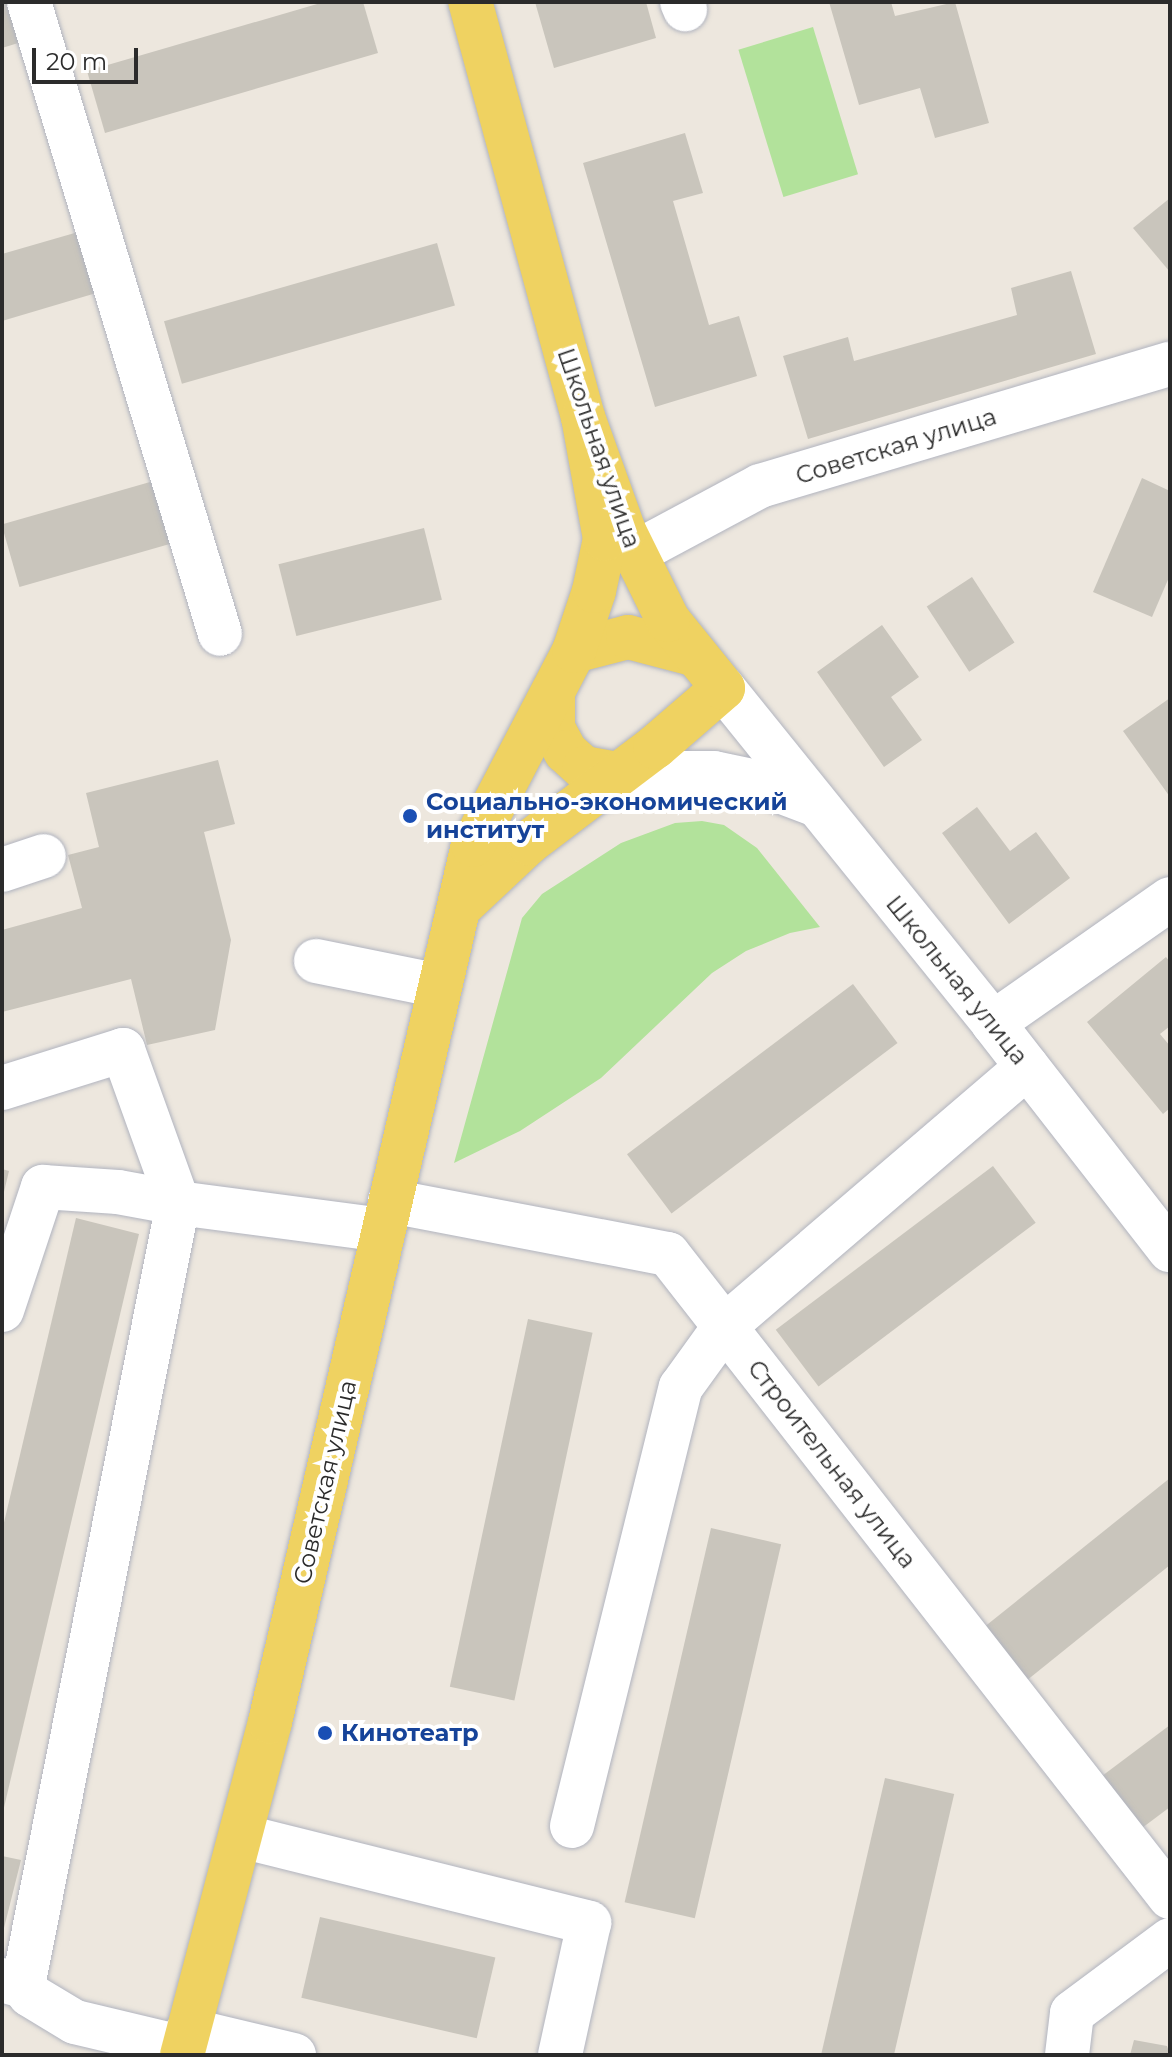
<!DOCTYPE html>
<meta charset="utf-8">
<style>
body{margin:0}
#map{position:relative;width:1172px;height:2057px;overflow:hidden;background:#ede7de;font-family:Montserrat,sans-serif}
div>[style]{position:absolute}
.green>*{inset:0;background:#b2e29b;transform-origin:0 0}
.building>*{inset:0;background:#c9c5bc;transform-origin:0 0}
.roads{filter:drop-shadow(0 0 2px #b1b4bf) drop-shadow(0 0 2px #b1b4bf)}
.minor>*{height:44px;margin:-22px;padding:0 22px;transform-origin:22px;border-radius:22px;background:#fff}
.major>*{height:44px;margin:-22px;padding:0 22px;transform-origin:22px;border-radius:22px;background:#efd261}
.dots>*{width:22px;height:22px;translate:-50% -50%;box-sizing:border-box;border:4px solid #fff;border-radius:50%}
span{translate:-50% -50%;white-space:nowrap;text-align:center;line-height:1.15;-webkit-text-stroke:8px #fff;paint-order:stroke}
.street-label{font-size:24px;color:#2b2b2b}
.transit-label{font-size:24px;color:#164399;font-weight:700}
.left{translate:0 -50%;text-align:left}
.frame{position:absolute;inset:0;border:4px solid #2b2b2b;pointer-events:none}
.scale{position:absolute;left:32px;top:48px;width:106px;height:36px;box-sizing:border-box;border:4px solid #2b2b2b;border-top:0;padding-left:10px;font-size:24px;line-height:28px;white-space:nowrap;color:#2b2b2b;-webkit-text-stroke:6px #fff;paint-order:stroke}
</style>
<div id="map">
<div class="green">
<div style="left:813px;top:27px;width:154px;height:78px;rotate:73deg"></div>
<div style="clip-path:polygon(702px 821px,724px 825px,757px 848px,820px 927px,790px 933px,746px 951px,712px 973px,601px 1078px,520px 1131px,454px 1163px,522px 918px,542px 894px,621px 843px,675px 823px)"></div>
</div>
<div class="building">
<div style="clip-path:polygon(2px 2px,17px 2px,28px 40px,2px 48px)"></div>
<div style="clip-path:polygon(324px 2px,363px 2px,378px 53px,105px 133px,87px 71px)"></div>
<div style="clip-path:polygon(535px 2px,646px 2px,656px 38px,554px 68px)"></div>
<div style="clip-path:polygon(829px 2px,891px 2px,895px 16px,955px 2px,989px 123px,935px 138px,920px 88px,859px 105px)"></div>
<div style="clip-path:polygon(685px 133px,703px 193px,673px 201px,709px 325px,739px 316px,757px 376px,655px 407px,583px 163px)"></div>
<div style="clip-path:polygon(1170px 198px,1170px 272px,1133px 228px)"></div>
<div style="clip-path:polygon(85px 230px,103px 291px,2px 321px,2px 254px)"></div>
<div style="left:437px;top:243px;width:65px;height:284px;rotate:74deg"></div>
<div style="clip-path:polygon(1071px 271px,1096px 354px,808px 439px,783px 356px,848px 337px,854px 361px,1017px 315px,1011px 288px)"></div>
<div style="left:164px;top:478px;width:65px;height:169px;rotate:74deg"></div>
<div style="clip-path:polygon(1142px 478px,1170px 491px,1170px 575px,1152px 617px,1093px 592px)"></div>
<div style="left:424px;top:528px;width:74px;height:150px;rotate:76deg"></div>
<div style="left:972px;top:577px;width:78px;height:54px;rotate:57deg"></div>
<div style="clip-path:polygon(882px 625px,919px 677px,891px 697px,922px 740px,884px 767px,817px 672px)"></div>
<div style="clip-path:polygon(1170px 698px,1170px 797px,1123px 731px)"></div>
<div style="clip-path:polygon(218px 760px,235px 824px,204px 832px,231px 940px,215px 1030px,147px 1045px,131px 979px,2px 1012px,2px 930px,82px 908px,68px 855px,99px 847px,86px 793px)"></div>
<div style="clip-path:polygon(977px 807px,1010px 851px,1036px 832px,1070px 878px,1009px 924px,942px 833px)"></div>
<div style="clip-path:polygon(1166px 957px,1170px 962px,1170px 1026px,1160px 1034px,1170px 1046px,1170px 1108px,1163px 1114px,1087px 1022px)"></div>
<div style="left:853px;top:984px;width:74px;height:283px;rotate:53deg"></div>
<div style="left:993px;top:1166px;width:71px;height:272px;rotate:53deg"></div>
<div style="clip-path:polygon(2px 1169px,9px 1171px,3px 1196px,2px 1196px)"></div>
<div style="clip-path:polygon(76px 1218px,139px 1234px,2px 1816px,2px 1531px)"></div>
<div style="left:528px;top:1319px;width:66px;height:376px;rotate:12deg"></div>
<div style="clip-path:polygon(1170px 1478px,1170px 1565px,1026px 1681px,983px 1628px)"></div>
<div style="left:711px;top:1528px;width:72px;height:384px;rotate:13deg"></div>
<div style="clip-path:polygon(1170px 1725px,1170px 1807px,1138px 1831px,1098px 1779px)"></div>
<div style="left:885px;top:1778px;width:71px;height:284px;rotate:13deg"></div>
<div style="clip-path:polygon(2px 1856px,21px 1860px,3px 1932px,2px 1932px)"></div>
<div style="left:320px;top:1917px;width:180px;height:83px;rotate:13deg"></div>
<div style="clip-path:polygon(1134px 2040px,1167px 2046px,1170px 2055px,1130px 2055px)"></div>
</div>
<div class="roads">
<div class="minor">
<div style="left:29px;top:2px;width:660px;rotate:73.18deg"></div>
<div style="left:682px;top:2px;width:8px;rotate:67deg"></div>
<div style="left:633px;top:554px;width:144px;rotate:-28.2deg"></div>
<div style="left:760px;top:486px;width:428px;rotate:-16.6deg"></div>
<div style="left:723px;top:688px;width:430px;rotate:51.1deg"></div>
<div style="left:993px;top:1023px;width:288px;rotate:52.1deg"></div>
<div style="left:595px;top:791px;width:81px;rotate:-12.8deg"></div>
<div style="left:674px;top:773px;width:40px"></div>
<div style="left:714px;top:773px;width:40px;rotate:12deg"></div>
<div style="left:753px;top:781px;width:65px;rotate:20.7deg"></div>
<div style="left:2px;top:870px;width:44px;rotate:-18.4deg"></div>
<div style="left:316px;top:961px;width:126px;rotate:11.4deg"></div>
<div style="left:993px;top:1023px;width:216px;rotate:-35deg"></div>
<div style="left:2px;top:1088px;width:127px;rotate:-17.4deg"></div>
<div style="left:123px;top:1050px;width:163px;rotate:70.2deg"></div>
<div style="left:178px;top:1203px;width:207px;rotate:7.5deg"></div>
<div style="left:390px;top:1201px;width:283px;rotate:10.8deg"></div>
<div style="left:668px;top:1254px;width:816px;rotate:52.02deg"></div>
<div style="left:2px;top:1310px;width:130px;rotate:-71.6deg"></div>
<div style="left:43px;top:1187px;width:75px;rotate:3.8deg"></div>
<div style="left:118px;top:1192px;width:61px;rotate:10.4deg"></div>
<div style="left:178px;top:1203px;width:798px;rotate:101.2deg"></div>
<div style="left:572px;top:1826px;width:452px;rotate:-76.1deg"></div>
<div style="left:681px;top:1387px;width:75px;rotate:-54.2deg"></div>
<div style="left:725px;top:1326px;width:398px;rotate:-40.6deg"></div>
<div style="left:241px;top:1836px;width:359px;rotate:14deg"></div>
<div style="left:589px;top:1923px;width:135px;rotate:102.4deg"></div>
<div style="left:2px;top:1980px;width:22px;rotate:16deg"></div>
<div style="left:23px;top:1986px;width:11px;rotate:52deg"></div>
<div style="left:30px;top:1995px;width:52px;rotate:31deg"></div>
<div style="left:75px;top:2022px;width:112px;rotate:13.4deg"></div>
<div style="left:188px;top:2030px;width:109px;rotate:13.3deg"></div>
<div style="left:1067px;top:2055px;width:42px;rotate:-83.2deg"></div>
<div style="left:1072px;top:2013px;width:122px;rotate:-36.7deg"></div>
</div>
<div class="major">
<div style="left:574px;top:651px;width:56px;rotate:-14.5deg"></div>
<div style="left:628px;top:637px;width:67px;rotate:14.7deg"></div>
<div style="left:553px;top:692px;width:36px;rotate:90deg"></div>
<div style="left:553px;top:728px;width:27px;rotate:62deg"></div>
<div style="left:566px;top:752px;width:24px;rotate:42deg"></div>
<div style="left:584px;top:768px;width:35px;rotate:10deg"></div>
<div style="left:461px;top:906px;width:92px;rotate:-43.2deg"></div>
<div style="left:528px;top:843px;width:159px;rotate:-37.1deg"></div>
<div style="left:655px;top:747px;width:90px;rotate:-40.9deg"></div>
<div style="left:723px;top:688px;width:87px;rotate:-129deg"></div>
<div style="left:668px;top:620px;width:99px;rotate:-116.3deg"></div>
<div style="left:624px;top:531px;width:121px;rotate:-109.8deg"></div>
<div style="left:583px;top:417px;width:430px;rotate:-105.2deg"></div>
<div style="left:182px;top:2055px;width:344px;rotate:-75.2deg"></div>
<div style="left:270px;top:1722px;width:900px;rotate:-76.97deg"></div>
<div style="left:473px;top:845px;width:219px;rotate:-62.5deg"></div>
<div style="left:574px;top:651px;width:63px;rotate:-71.6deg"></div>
<div style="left:594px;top:591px;width:53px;rotate:-78.1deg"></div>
<div style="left:605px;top:539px;width:124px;rotate:-100.2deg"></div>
</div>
</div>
<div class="dots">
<div style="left:410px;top:816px;background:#1a4fb4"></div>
<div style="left:325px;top:1733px;background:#1a4fb4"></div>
</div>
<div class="street-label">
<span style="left:896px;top:446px;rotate:-17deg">Советская улица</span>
<span style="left:599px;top:448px;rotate:71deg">Школьная улица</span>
<span style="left:957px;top:980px;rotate:51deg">Школьная улица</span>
<span style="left:832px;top:1464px;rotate:52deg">Строительная улица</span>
<span style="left:325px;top:1482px;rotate:-77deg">Советская улица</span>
</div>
<div class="transit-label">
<span class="left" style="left:426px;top:816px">Социально-экономический<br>институт</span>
<span class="left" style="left:341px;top:1733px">Кинотеатр</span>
</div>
<div class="frame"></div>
<div class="scale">20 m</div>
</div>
